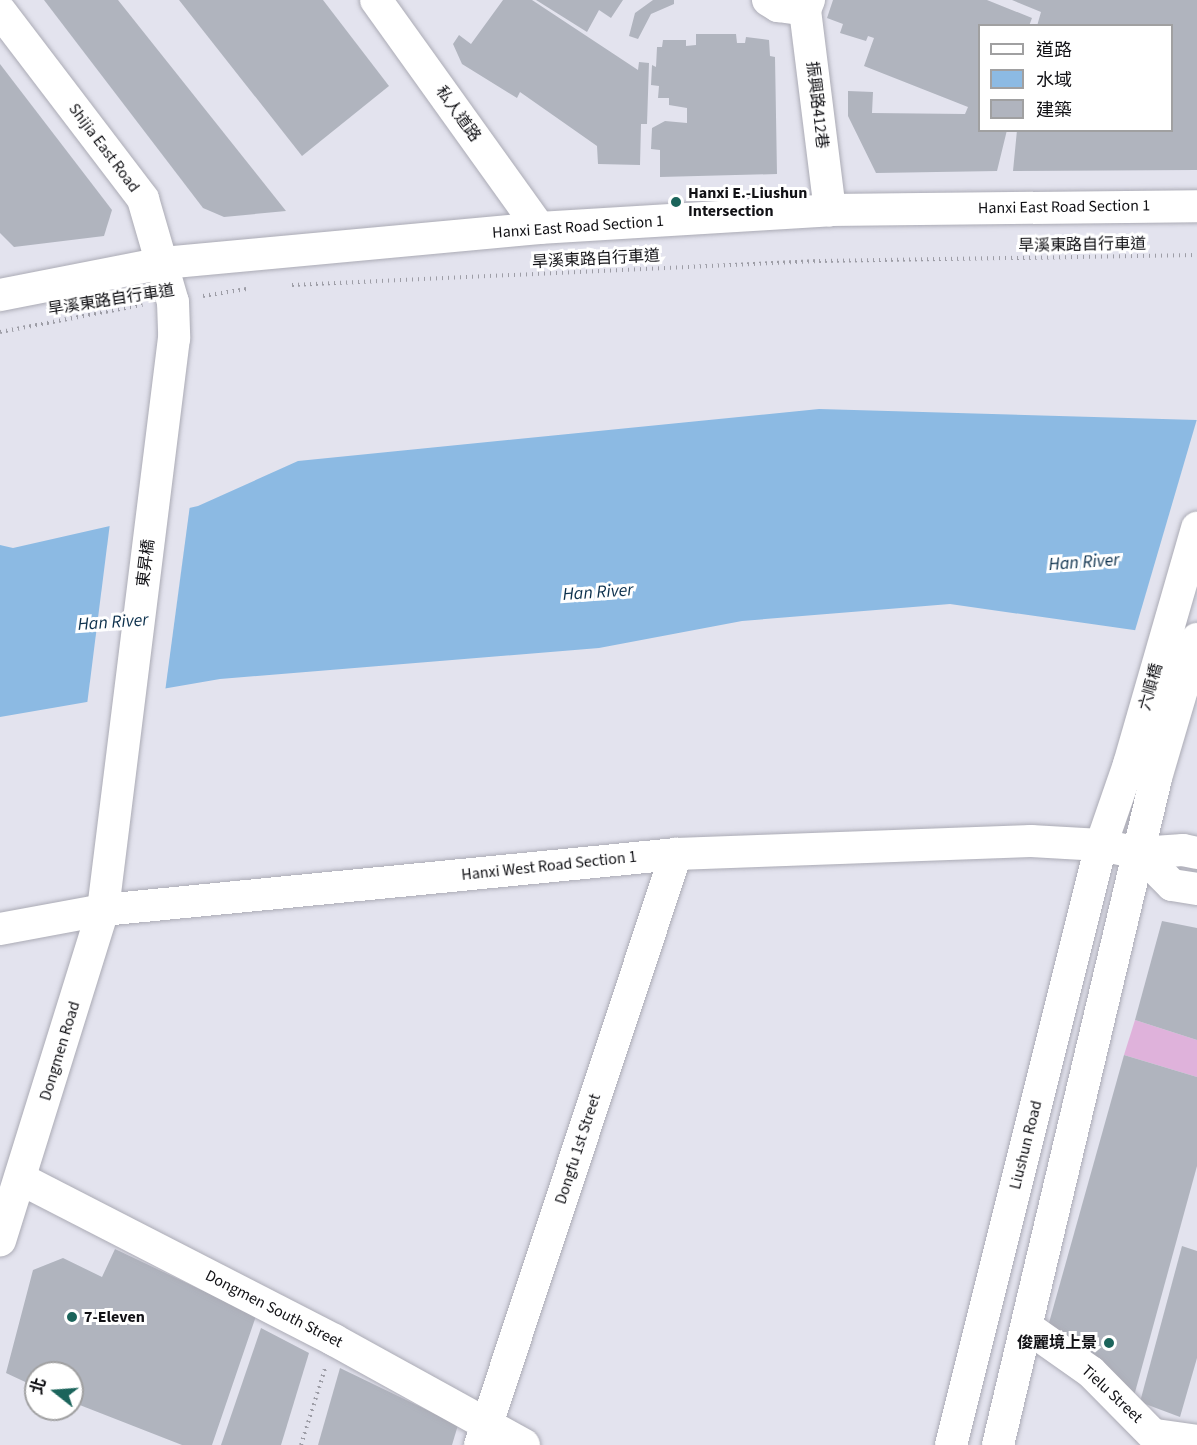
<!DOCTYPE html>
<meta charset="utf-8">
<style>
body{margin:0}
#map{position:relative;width:1197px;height:1445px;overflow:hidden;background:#e3e3ee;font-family:"Source Sans 3","Noto Sans TC",sans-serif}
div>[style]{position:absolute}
.green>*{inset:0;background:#dfb2db}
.water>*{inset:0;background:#8cbae3}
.pier>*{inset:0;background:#e3e3ee}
.building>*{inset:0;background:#b0b4be}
.path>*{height:4px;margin-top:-2px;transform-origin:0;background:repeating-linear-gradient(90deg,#9d9da6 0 1.5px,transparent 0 6px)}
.roads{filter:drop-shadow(0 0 2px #ababb5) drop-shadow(0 0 2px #ababb5)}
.minor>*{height:32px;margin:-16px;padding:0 16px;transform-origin:16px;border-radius:16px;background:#fff}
.dots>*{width:16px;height:16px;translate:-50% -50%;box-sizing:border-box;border:3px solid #fff;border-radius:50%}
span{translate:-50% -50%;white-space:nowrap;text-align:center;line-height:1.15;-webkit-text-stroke:6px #fff;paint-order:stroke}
.street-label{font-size:16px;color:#111115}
.poi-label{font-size:16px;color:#111115;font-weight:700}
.left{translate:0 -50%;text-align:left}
.right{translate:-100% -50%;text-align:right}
.water-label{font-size:18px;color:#0d314d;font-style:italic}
.legend{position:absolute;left:978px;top:24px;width:195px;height:108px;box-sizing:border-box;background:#fff;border:2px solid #a0a0a1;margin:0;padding:8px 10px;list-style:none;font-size:18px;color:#111115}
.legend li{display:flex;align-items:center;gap:12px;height:30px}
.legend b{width:30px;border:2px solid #a0a0a1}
.north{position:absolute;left:24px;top:1361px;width:60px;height:60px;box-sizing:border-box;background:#fff;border:2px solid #a0a0a1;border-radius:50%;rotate:287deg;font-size:16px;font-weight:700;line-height:24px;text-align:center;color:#111115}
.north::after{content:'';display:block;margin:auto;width:21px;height:27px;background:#1b645b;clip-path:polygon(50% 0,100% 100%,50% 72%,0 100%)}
</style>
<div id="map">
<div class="green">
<div style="clip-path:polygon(1135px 1020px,1197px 1040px,1197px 1077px,1124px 1055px)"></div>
</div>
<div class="water">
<div style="clip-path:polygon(819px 409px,1197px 420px,1197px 639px,950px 604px,742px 621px,599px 648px,220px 679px,0 717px,0 545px,13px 548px,198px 506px,298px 461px)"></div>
</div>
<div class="pier">
<div style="clip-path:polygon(1197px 419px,1197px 642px,1134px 634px)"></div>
<div style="clip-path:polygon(190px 505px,165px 692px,87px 705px,110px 523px)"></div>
</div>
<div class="building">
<div style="clip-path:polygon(44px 0,118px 0,286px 211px,224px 217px,203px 208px)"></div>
<div style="clip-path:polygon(179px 0,323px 0,389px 86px,302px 156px)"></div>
<div style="clip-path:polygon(503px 0,532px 0,638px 70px,639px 62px,649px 63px,647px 124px,641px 124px,640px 165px,598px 164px,597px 146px,520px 92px,517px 98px,462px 64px,453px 44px,459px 35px,471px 44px)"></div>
<div style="clip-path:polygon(536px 0,623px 0,611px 18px,599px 10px,587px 32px)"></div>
<div style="clip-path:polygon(653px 0,674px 0,674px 4px,651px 14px,638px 39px,629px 36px,635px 13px)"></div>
<div style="clip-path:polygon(833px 0,987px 0,1032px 18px,1029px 26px,980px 26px,980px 130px,1007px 130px,997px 171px,876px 173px,848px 116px,848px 91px,873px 92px,872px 113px,965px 114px,968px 107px,864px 66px,874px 38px,868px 36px,866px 41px,840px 33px,843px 24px,827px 18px)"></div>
<div style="clip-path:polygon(1012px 0,1197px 0,1197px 170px,1013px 171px,1017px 130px,1172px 130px,1172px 26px,1037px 26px,1041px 12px)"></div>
<div style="clip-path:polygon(696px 34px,736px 34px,737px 43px,745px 43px,746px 37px,769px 40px,770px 56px,775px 57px,777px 174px,660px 177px,660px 150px,651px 149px,652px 128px,665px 121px,687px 123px,687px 108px,669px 105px,669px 98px,658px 98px,659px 86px,651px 85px,652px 65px,656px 67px,657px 47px,662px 47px,663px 40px,686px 40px,686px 46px,696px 45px)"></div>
<div style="clip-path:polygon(0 64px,112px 210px,104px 236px,14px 247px,0 233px)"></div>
<div style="clip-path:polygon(1162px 921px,1197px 928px,1197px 1040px,1135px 1020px)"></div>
<div style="clip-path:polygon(1124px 1055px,1197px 1077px,1197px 1166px,1134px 1396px,1047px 1330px)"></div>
<div style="clip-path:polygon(1182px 1246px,1197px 1251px,1197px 1358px,1180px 1417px,1140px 1402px)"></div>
<div style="clip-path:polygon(115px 1249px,256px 1316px,212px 1445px,182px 1445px,72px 1402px,72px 1373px,36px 1373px,36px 1387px,6px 1373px,33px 1270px,63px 1258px,102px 1277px)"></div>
<div style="clip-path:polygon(261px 1328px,309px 1353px,281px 1445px,221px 1445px)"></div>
<div style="clip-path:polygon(340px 1368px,458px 1425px,452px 1445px,318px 1445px)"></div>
</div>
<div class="path">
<div style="left:292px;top:285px;width:528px;rotate:-2.61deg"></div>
<div style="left:819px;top:261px;width:378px;rotate:-0.9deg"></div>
<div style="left:203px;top:296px;width:44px;rotate:-9.2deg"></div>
<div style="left:0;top:332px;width:145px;rotate:-10.8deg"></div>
<div style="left:301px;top:1445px;width:80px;rotate:-72.5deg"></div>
</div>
<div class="roads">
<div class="minor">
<div style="left:376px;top:0;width:280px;rotate:54.4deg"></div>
<div style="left:768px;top:0;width:12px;rotate:31deg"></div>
<div style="left:778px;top:6px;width:27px;rotate:8deg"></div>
<div style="left:809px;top:0;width:11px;rotate:112deg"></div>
<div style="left:805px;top:10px;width:202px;rotate:82.9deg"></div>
<div style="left:0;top:11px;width:236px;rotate:52.7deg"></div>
<div style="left:143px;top:199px;width:107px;rotate:73.8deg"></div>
<div style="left:173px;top:302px;width:36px;rotate:88deg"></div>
<div style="left:174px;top:338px;width:576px;rotate:97.08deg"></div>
<div style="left:103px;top:910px;width:346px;rotate:107.3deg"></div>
<div style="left:0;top:295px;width:166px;rotate:-11.1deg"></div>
<div style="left:163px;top:263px;width:378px;rotate:-5.3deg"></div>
<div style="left:539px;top:228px;width:292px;rotate:-3.5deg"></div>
<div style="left:830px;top:210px;width:367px;rotate:-0.6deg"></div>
<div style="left:1140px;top:853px;width:43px;rotate:-4deg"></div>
<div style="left:1183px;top:850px;width:14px;rotate:12deg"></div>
<div style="left:0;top:929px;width:105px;rotate:-10.5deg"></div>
<div style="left:103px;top:910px;width:576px;rotate:-5.58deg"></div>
<div style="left:676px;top:854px;width:355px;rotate:-2.1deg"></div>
<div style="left:1031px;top:841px;width:70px;rotate:3.3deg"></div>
<div style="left:1101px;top:845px;width:40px;rotate:12deg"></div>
<div style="left:1140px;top:853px;width:45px;rotate:45deg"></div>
<div style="left:1172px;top:885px;width:25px;rotate:9deg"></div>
<div style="left:21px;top:1179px;width:352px;rotate:27.2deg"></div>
<div style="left:334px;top:1340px;width:217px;rotate:28.9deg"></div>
<div style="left:1027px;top:1327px;width:78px;rotate:35.1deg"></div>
<div style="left:1091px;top:1372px;width:103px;rotate:45.4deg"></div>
<div style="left:1156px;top:1435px;width:41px;rotate:8.3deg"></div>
<div style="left:480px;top:1445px;width:623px;rotate:-71.65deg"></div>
<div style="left:951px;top:1445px;width:618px;rotate:-75.96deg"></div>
<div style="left:1101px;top:845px;width:86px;rotate:-70.9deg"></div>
<div style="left:1129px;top:764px;width:246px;rotate:-73.9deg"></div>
<div style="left:998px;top:1445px;width:685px;rotate:-76.67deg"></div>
<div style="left:1156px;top:778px;width:145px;rotate:-73.6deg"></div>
</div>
</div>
<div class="dots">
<div style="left:676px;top:202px;background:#1b645b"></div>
<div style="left:72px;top:1317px;background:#1b645b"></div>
<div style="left:1109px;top:1343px;background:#1b645b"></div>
</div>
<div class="street-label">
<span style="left:817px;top:105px;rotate:83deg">振興路412巷</span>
<span style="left:458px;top:114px;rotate:54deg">私人道路</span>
<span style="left:104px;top:148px;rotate:53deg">Shijia East Road</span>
<span style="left:1064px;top:207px;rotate:-1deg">Hanxi East Road Section 1</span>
<span style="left:578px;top:227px;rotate:-4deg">Hanxi East Road Section 1</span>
<span style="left:1082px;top:245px;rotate:-1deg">旱溪東路自行車道</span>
<span style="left:596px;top:259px;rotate:-3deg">旱溪東路自行車道</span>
<span style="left:111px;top:300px;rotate:-9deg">旱溪東路自行車道</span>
<span style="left:146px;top:563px;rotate:-83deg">東昇橋</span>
<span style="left:1151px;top:687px;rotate:-74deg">六順橋</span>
<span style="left:549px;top:866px;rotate:-6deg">Hanxi West Road Section 1</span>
<span style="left:60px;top:1051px;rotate:-73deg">Dongmen Road</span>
<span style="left:1026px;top:1145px;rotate:-76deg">Liushun Road</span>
<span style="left:578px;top:1149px;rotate:-72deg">Dongfu 1st Street</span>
<span style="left:274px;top:1309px;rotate:27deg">Dongmen South Street</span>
<span style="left:1112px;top:1394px;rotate:43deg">Tielu Street</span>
</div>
<div class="poi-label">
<span class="left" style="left:688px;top:202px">Hanxi E.-Liushun<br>Intersection</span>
<span class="left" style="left:84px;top:1317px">7-Eleven</span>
<span class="right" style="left:1097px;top:1343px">俊麗境上景</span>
</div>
<div class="water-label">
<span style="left:1084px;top:563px;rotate:-4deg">Han River</span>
<span style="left:598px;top:593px;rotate:-4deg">Han River</span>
<span style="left:113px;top:623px;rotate:-4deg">Han River</span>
</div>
<ul class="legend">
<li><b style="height:8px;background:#fff"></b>道路</li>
<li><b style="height:16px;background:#8cbae3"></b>水域</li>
<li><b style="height:16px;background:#b0b4be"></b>建築</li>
</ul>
<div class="north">北</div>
</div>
